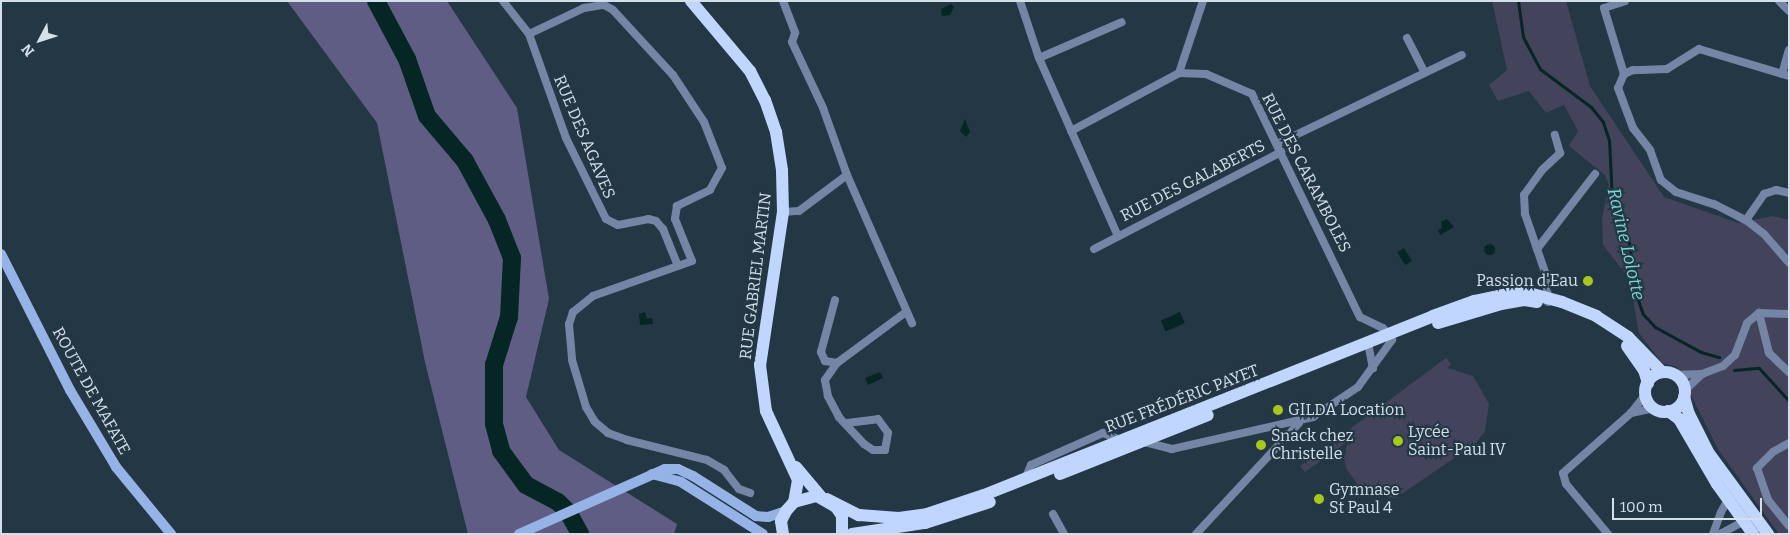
<!DOCTYPE html>
<meta charset="utf-8">
<style>
body{margin:0}
#map{position:relative;width:1790px;height:535px;overflow:hidden;background:#233745;font-family:Bitter,serif}
div>[style]{position:absolute}
.green>*{inset:0;background:#44435c}
.forest>*{inset:0;background:#5f5d83}
.water>*{inset:0;background:#062625;transform-origin:0 0}
.round{border-radius:50%}
.stream>*{height:3px;margin:-1.5px;padding:0 1.5px;transform-origin:1.5px;border-radius:1.5px;background:#062625}
.river>*{height:18px;margin:-9px;padding:0 9px;transform-origin:9px;border-radius:9px;background:#062625}
.minor>*{height:8px;margin:-4px;padding:0 4px;transform-origin:4px;border-radius:4px;background:#7485a6}
.secondary>*{height:10px;margin:-5px;padding:0 5px;transform-origin:5px;border-radius:5px;background:#96b3e7}
.primary>*{height:12px;margin:-6px;padding:0 6px;transform-origin:6px;border-radius:6px;background:#c0d6fe}
.primary>.ring{margin:-6px;padding:0;box-sizing:content-box;background:none;border:12px solid #c0d6fe;border-radius:50%}
.dots>*{width:14px;height:14px;translate:-50% -50%;box-sizing:border-box;border:2px solid #233745;border-radius:50%}
span{translate:-50% -50%;white-space:nowrap;text-align:center;line-height:1.15;-webkit-text-stroke:4px #233745;paint-order:stroke}
.street-label{font-size:16px;color:#d4e0e9}
.poi-label{font-size:16px;color:#d4e0e9}
.right{translate:-100% -50%;text-align:right}
.left{translate:0 -50%;text-align:left}
.water-label{font-size:18px;color:#79d7d3;font-style:italic}
.frame{position:absolute;inset:0;border:2px solid #d4e0e9;pointer-events:none}
.north{position:absolute;left:15px;top:15px;width:50px;height:50px;-webkit-text-stroke:4px #233745;paint-order:stroke;rotate:230deg;font-size:14px;font-weight:700;line-height:20px;text-align:center;color:#d4e0e9}
.north::after{content:'';display:block;margin:auto;width:18px;height:22px;background:#d4e0e9;clip-path:polygon(50% 0,100% 100%,50% 72%,0 100%)}
.scale{position:absolute;left:1612px;top:498px;width:150px;height:22px;box-sizing:border-box;border:2px solid #d4e0e9;border-top:0;padding-left:6px;font-size:15px;line-height:18px;white-space:nowrap;color:#d4e0e9;-webkit-text-stroke:4px #233745;paint-order:stroke}
</style>
<div id="map">
<div class="green">
<div style="clip-path:polygon(1492px 1px,1566px 1px,1590px 86px,1664px 197px,1738px 223px,1773px 216px,1789px 220px,1789px 534px,1779px 534px,1718px 449px,1677px 367px,1662px 363px,1639px 333px,1629px 278px,1603px 245px,1602px 219px,1609px 185px,1605px 175px,1569px 146px,1578px 131px,1564px 105px,1546px 113px,1529px 91px,1498px 101px,1489px 85px,1507px 70px)"></div>
<div style="clip-path:polygon(1446px 358px,1451px 364px,1448px 368px,1473px 376px,1489px 404px,1485px 431px,1476px 443px,1396px 498px,1374px 496px,1357px 484px,1346px 468px,1344px 458px,1348px 441px,1305px 472px,1300px 466px)"></div>
</div>
<div class="forest">
<div style="clip-path:polygon(287px 1px,447px 1px,517px 108px,549px 299px,526px 397px,559px 450px,677px 524px,674px 534px,468px 534px,425px 362px,377px 123px)"></div>
</div>
<div class="water">
<div style="clip-path:polygon(951px 4px,954px 7px,950px 15px,942px 16px,941px 9px)"></div>
<div style="clip-path:polygon(965px 119px,970px 132px,966px 137px,960px 131px)"></div>
<div style="clip-path:polygon(1447px 219px,1454px 227px,1440px 235px,1438px 230px,1442px 228px,1441px 222px)"></div>
<div class="round" style="left:1483.5px;top:243.5px;width:11px;height:11px"></div>
<div style="left:1404px;top:248px;width:15px;height:8px;rotate:58deg"></div>
<div style="clip-path:polygon(645px 312px,647px 319px,652px 318px,653px 324px,640px 325px,639px 314px)"></div>
<div style="left:1180px;top:312px;width:12px;height:21px;rotate:66deg"></div>
<div style="clip-path:polygon(880px 372px,883px 378px,868px 385px,865px 378px)"></div>
</div>
<div class="stream">
<div style="left:1518px;top:1px;width:36px;rotate:82deg"></div>
<div style="left:1523px;top:37px;width:36px;rotate:62deg"></div>
<div style="left:1540px;top:69px;width:64px;rotate:36.7deg"></div>
<div style="left:1591px;top:107px;width:19px;rotate:51deg"></div>
<div style="left:1603px;top:122px;width:19px;rotate:72deg"></div>
<div style="left:1609px;top:140px;width:59px;rotate:87.1deg"></div>
<div style="left:1612px;top:199px;width:47px;rotate:68.9deg"></div>
<div style="left:1629px;top:243px;width:55px;rotate:81.6deg"></div>
<div style="left:1637px;top:297px;width:18px;rotate:71deg"></div>
<div style="left:1643px;top:314px;width:18px;rotate:47deg"></div>
<div style="left:1655px;top:327px;width:52px;rotate:28.5deg"></div>
<div style="left:1701px;top:352px;width:19px;rotate:16deg"></div>
<div style="left:1734px;top:370px;width:25px;rotate:-5deg"></div>
<div style="left:1759px;top:368px;width:45px;rotate:47.7deg"></div>
</div>
<div class="river">
<div style="left:376px;top:1px;width:66px;rotate:61.9deg"></div>
<div style="left:407px;top:59px;width:60px;rotate:70.7deg"></div>
<div style="left:427px;top:116px;width:59px;rotate:49.8deg"></div>
<div style="left:465px;top:161px;width:67px;rotate:61.5deg"></div>
<div style="left:497px;top:220px;width:41px;rotate:68.5deg"></div>
<div style="left:512px;top:258px;width:59px;rotate:92.9deg"></div>
<div style="left:509px;top:317px;width:50px;rotate:107.4deg"></div>
<div style="left:494px;top:365px;width:59px;rotate:90deg"></div>
<div style="left:494px;top:424px;width:28px;rotate:75deg"></div>
<div style="left:501px;top:451px;width:42px;rotate:53.7deg"></div>
<div style="left:526px;top:485px;width:36px;rotate:28deg"></div>
<div style="left:558px;top:502px;width:14px;rotate:45deg"></div>
<div style="left:568px;top:512px;width:25px;rotate:61deg"></div>
</div>
<div class="minor">
<div style="left:503px;top:1px;width:42px;rotate:51.8deg"></div>
<div style="left:529px;top:34px;width:110px;rotate:70.4deg"></div>
<div style="left:566px;top:138px;width:90px;rotate:63.7deg"></div>
<div style="left:606px;top:219px;width:13px;rotate:27deg"></div>
<div style="left:618px;top:225px;width:31px;rotate:-11deg"></div>
<div style="left:648px;top:219px;width:8px;rotate:14deg"></div>
<div style="left:656px;top:221px;width:11px;rotate:49deg"></div>
<div style="left:663px;top:229px;width:40px;rotate:68deg"></div>
<div style="left:783px;top:1px;width:34px;rotate:69deg"></div>
<div style="left:795px;top:33px;width:9px;rotate:108deg"></div>
<div style="left:792px;top:42px;width:73px;rotate:64.8deg"></div>
<div style="left:823px;top:108px;width:71px;rotate:70.3deg"></div>
<div style="left:847px;top:175px;width:162px;rotate:66.3deg"></div>
<div style="left:1020px;top:1px;width:60px;rotate:71.6deg"></div>
<div style="left:1039px;top:58px;width:195px;rotate:66.1deg"></div>
<div style="left:1779px;top:1px;width:14px;rotate:45deg"></div>
<div style="left:529px;top:34px;width:61px;rotate:-25.3deg"></div>
<div style="left:584px;top:8px;width:20px;rotate:-9deg"></div>
<div style="left:604px;top:5px;width:10px;rotate:29deg"></div>
<div style="left:613px;top:10px;width:88px;rotate:47.3deg"></div>
<div style="left:673px;top:75px;width:56px;rotate:56.6deg"></div>
<div style="left:704px;top:122px;width:49px;rotate:68.6deg"></div>
<div style="left:722px;top:168px;width:25px;rotate:119deg"></div>
<div style="left:710px;top:190px;width:37px;rotate:154deg"></div>
<div style="left:677px;top:206px;width:13px;rotate:99deg"></div>
<div style="left:675px;top:219px;width:45px;rotate:68deg"></div>
<div style="left:692px;top:261px;width:105px;rotate:160.5deg"></div>
<div style="left:593px;top:296px;width:26px;rotate:141deg"></div>
<div style="left:573px;top:312px;width:13px;rotate:108deg"></div>
<div style="left:569px;top:324px;width:36px;rotate:85deg"></div>
<div style="left:572px;top:360px;width:49px;rotate:73.4deg"></div>
<div style="left:586px;top:407px;width:17px;rotate:59deg"></div>
<div style="left:595px;top:422px;width:17px;rotate:40deg"></div>
<div style="left:608px;top:433px;width:20px;rotate:20deg"></div>
<div style="left:627px;top:440px;width:82px;rotate:14deg"></div>
<div style="left:707px;top:460px;width:20px;rotate:30deg"></div>
<div style="left:724px;top:470px;width:24px;rotate:52deg"></div>
<div style="left:1407px;top:38px;width:39px;rotate:63deg"></div>
<div style="left:1039px;top:58px;width:90px;rotate:-23.4deg"></div>
<div style="left:1179px;top:73px;width:76px;rotate:-71.6deg"></div>
<div style="left:1624px;top:74px;width:69px;rotate:-106.9deg"></div>
<div style="left:1604px;top:8px;width:22px;rotate:-18deg"></div>
<div style="left:1782px;top:74px;width:25px;rotate:-74deg"></div>
<div style="left:1789px;top:76px;width:94px;rotate:-163.3deg"></div>
<div style="left:1699px;top:49px;width:38px;rotate:148deg"></div>
<div style="left:1667px;top:69px;width:34px;rotate:178deg"></div>
<div style="left:1633px;top:70px;width:10px;rotate:156deg"></div>
<div style="left:1624px;top:74px;width:15px;rotate:113deg"></div>
<div style="left:1618px;top:88px;width:43px;rotate:69.4deg"></div>
<div style="left:1633px;top:128px;width:28px;rotate:52deg"></div>
<div style="left:1650px;top:150px;width:32px;rotate:70deg"></div>
<div style="left:1661px;top:180px;width:19px;rotate:39deg"></div>
<div style="left:1676px;top:192px;width:40px;rotate:18deg"></div>
<div style="left:1714px;top:204px;width:36px;rotate:27deg"></div>
<div style="left:1746px;top:220px;width:23px;rotate:38deg"></div>
<div style="left:1764px;top:234px;width:38px;rotate:49deg"></div>
<div style="left:1071px;top:131px;width:123px;rotate:-28.2deg"></div>
<div style="left:1179px;top:73px;width:27px;rotate:2deg"></div>
<div style="left:1206px;top:74px;width:50px;rotate:23.5deg"></div>
<div style="left:1252px;top:94px;width:248px;rotate:64.2deg"></div>
<div style="left:1360px;top:317px;width:25px;rotate:26deg"></div>
<div style="left:1383px;top:328px;width:15px;rotate:53deg"></div>
<div style="left:1392px;top:340px;width:58px;rotate:125.9deg"></div>
<div style="left:1358px;top:387px;width:54px;rotate:146.3deg"></div>
<div style="left:1313px;top:417px;width:145px;rotate:167.2deg"></div>
<div style="left:1172px;top:449px;width:29px;rotate:-166deg"></div>
<div style="left:1277px;top:144px;width:205px;rotate:-25.7deg"></div>
<div style="left:783px;top:212px;width:16px;rotate:-4deg"></div>
<div style="left:799px;top:211px;width:60px;rotate:-36.9deg"></div>
<div style="left:1746px;top:220px;width:32px;rotate:-55deg"></div>
<div style="left:1764px;top:194px;width:13px;rotate:-18deg"></div>
<div style="left:1776px;top:190px;width:13px;rotate:13deg"></div>
<div style="left:1094px;top:249px;width:211px;rotate:-27.4deg"></div>
<div style="left:1537px;top:249px;width:95px;rotate:-52.3deg"></div>
<div style="left:835px;top:300px;width:54px;rotate:105.1deg"></div>
<div style="left:821px;top:352px;width:10px;rotate:66deg"></div>
<div style="left:825px;top:361px;width:12px;rotate:9deg"></div>
<div style="left:1548px;top:302px;width:27px;rotate:-94deg"></div>
<div style="left:1546px;top:275px;width:65px;rotate:-109deg"></div>
<div style="left:1525px;top:214px;width:19px;rotate:-93deg"></div>
<div style="left:1524px;top:195px;width:31px;rotate:-54deg"></div>
<div style="left:1542px;top:170px;width:25px;rotate:-43deg"></div>
<div style="left:1560px;top:153px;width:19px;rotate:-106deg"></div>
<div style="left:1759px;top:313px;width:41px;rotate:76deg"></div>
<div style="left:1769px;top:353px;width:28px;rotate:44deg"></div>
<div style="left:1368px;top:343px;width:26px;rotate:79deg"></div>
<div style="left:1675px;top:375px;width:27px;rotate:-2deg"></div>
<div style="left:1685px;top:390px;width:23px;rotate:-43deg"></div>
<div style="left:1702px;top:374px;width:22px;rotate:-21deg"></div>
<div style="left:1723px;top:366px;width:16px;rotate:-43deg"></div>
<div style="left:1735px;top:355px;width:34px;rotate:-69deg"></div>
<div style="left:1747px;top:323px;width:16px;rotate:-40deg"></div>
<div style="left:1759px;top:313px;width:30px;rotate:2deg"></div>
<div style="left:1631px;top:413px;width:24px;rotate:-12deg"></div>
<div style="left:847px;top:423px;width:31px;rotate:-7deg"></div>
<div style="left:878px;top:419px;width:17px;rotate:54deg"></div>
<div style="left:888px;top:433px;width:17px;rotate:100deg"></div>
<div style="left:885px;top:450px;width:12px;rotate:180deg"></div>
<div style="left:873px;top:450px;width:11px;rotate:-146deg"></div>
<div style="left:864px;top:444px;width:37px;rotate:-133deg"></div>
<div style="left:839px;top:417px;width:24px;rotate:-118deg"></div>
<div style="left:828px;top:396px;width:16px;rotate:-101deg"></div>
<div style="left:825px;top:380px;width:21px;rotate:-55deg"></div>
<div style="left:837px;top:363px;width:86px;rotate:-36.5deg"></div>
<div style="left:1789px;top:443px;width:18px;rotate:151deg"></div>
<div style="left:1773px;top:452px;width:23px;rotate:135deg"></div>
<div style="left:1757px;top:468px;width:34px;rotate:71deg"></div>
<div style="left:1768px;top:500px;width:33px;rotate:51deg"></div>
<div style="left:1025px;top:479px;width:15px;rotate:-67deg"></div>
<div style="left:1031px;top:465px;width:79px;rotate:-24deg"></div>
<div style="left:1103px;top:433px;width:18px;rotate:22deg"></div>
<div style="left:739px;top:489px;width:12px;rotate:20deg"></div>
<div style="left:1053px;top:514px;width:23px;rotate:61deg"></div>
<div style="left:1196px;top:534px;width:151px;rotate:-47.1deg"></div>
<div style="left:1608px;top:534px;width:65px;rotate:-130deg"></div>
<div style="left:1566px;top:484px;width:11px;rotate:-105deg"></div>
<div style="left:1563px;top:473px;width:91px;rotate:-41.4deg"></div>
<div style="left:1631px;top:413px;width:24px;rotate:-52deg"></div>
<div style="left:1713px;top:534px;width:23px;rotate:-70deg"></div>
<div style="left:1721px;top:512px;width:14px;rotate:-60deg"></div>
<div style="left:1728px;top:500px;width:3px"></div>
<div style="left:1720px;top:534px;width:26px;rotate:-28deg"></div>
<div style="left:1743px;top:522px;width:5px;rotate:-79deg"></div>
</div>
<div class="secondary">
<div style="left:1px;top:254px;width:153px;rotate:63.1deg"></div>
<div style="left:70px;top:390px;width:90px;rotate:59.1deg"></div>
<div style="left:116px;top:467px;width:87px;rotate:50.6deg"></div>
<div style="left:652px;top:474px;width:30px;rotate:15deg"></div>
<div style="left:681px;top:482px;width:97px;rotate:32.4deg"></div>
<div style="left:519px;top:534px;width:160px;rotate:-24deg"></div>
<div style="left:665px;top:469px;width:13px"></div>
<div style="left:678px;top:469px;width:17px;rotate:25deg"></div>
<div style="left:693px;top:476px;width:75px;rotate:32.4deg"></div>
<div style="left:756px;top:516px;width:12px;rotate:5deg"></div>
<div style="left:768px;top:517px;width:19px;rotate:-18deg"></div>
</div>
<div class="primary">
<div style="left:691px;top:1px;width:92px;rotate:49.9deg"></div>
<div style="left:750px;top:71px;width:33px;rotate:63deg"></div>
<div style="left:765px;top:100px;width:34px;rotate:71deg"></div>
<div style="left:776px;top:132px;width:39px;rotate:81deg"></div>
<div style="left:782px;top:171px;width:41px;rotate:88.6deg"></div>
<div style="left:783px;top:212px;width:155px;rotate:98.5deg"></div>
<div style="left:760px;top:365px;width:46px;rotate:82.6deg"></div>
<div style="left:766px;top:411px;width:76px;rotate:65.1deg"></div>
<div style="left:798px;top:480px;width:22px;rotate:100deg"></div>
<div style="left:1438px;top:323px;width:66px;rotate:-16.8deg"></div>
<div style="left:1501px;top:304px;width:23px;rotate:-10deg"></div>
<div style="left:1524px;top:300px;width:13px;rotate:9deg"></div>
<div style="left:1627px;top:346px;width:29px;rotate:55deg"></div>
<div style="left:1644px;top:370px;width:14px;rotate:73deg"></div>
<div class="ring" style="left:1645px;top:372px;width:28px;height:28px"></div>
<div style="left:1684px;top:397px;width:18px;rotate:74deg"></div>
<div style="left:1689px;top:414px;width:42px;rotate:63.4deg"></div>
<div style="left:1708px;top:452px;width:102px;rotate:53.8deg"></div>
<div style="left:1668px;top:411px;width:14px;rotate:36deg"></div>
<div style="left:1679px;top:419px;width:75px;rotate:59.7deg"></div>
<div style="left:1717px;top:484px;width:62px;rotate:54.2deg"></div>
<div style="left:796px;top:467px;width:39px;rotate:50deg"></div>
<div style="left:1060px;top:474px;width:159px;rotate:-21.7deg"></div>
<div style="left:827px;top:499px;width:36px;rotate:27deg"></div>
<div style="left:859px;top:515px;width:40px;rotate:4.3deg"></div>
<div style="left:899px;top:518px;width:28px;rotate:-8deg"></div>
<div style="left:927px;top:514px;width:60px;rotate:-18.4deg"></div>
<div style="left:984px;top:495px;width:483px;rotate:-21.7deg"></div>
<div style="left:1433px;top:316px;width:44px;rotate:-20.1deg"></div>
<div style="left:1474px;top:301px;width:48px;rotate:-12deg"></div>
<div style="left:1521px;top:291px;width:42px;rotate:15deg"></div>
<div style="left:1562px;top:302px;width:37px;rotate:22deg"></div>
<div style="left:1596px;top:316px;width:38px;rotate:33deg"></div>
<div style="left:1628px;top:337px;width:49px;rotate:45.8deg"></div>
<div style="left:783px;top:534px;width:13px;rotate:-99deg"></div>
<div style="left:781px;top:521px;width:11px;rotate:-63deg"></div>
<div style="left:786px;top:511px;width:12px;rotate:-48deg"></div>
<div style="left:794px;top:502px;width:24px;rotate:-15deg"></div>
<div style="left:817px;top:496px;width:22px;rotate:30deg"></div>
<div style="left:836px;top:507px;width:11px;rotate:56deg"></div>
<div style="left:842px;top:516px;width:18px;rotate:90deg"></div>
<div style="left:852px;top:534px;width:74px;rotate:-8.6deg"></div>
<div style="left:925px;top:523px;width:68px;rotate:-17.9deg"></div>
</div>
<div class="dots">
<div style="left:1588px;top:281px;background:#a8c71c"></div>
<div style="left:1278px;top:410px;background:#a8c71c"></div>
<div style="left:1398px;top:441px;background:#a8c71c"></div>
<div style="left:1261px;top:445px;background:#a8c71c"></div>
<div style="left:1319px;top:499px;background:#a8c71c"></div>
</div>
<div class="street-label">
<span style="left:584px;top:137px;rotate:67deg">RUE DES AGAVES</span>
<span style="left:1306px;top:173px;rotate:63deg">RUE DES CARAMBOLES</span>
<span style="left:1193px;top:181px;rotate:-27deg">RUE DES GALABERTS</span>
<span style="left:756px;top:276px;rotate:-83deg">RUE GABRIEL MARTIN</span>
<span style="left:91px;top:391px;rotate:61deg">ROUTE DE MAFATE</span>
<span style="left:1182px;top:399px;rotate:-21deg">RUE FRÉDÉRIC PAYET</span>
</div>
<div class="poi-label">
<span class="right" style="left:1578px;top:281px">Passion d'Eau</span>
<span class="left" style="left:1288px;top:410px">GILDA Location</span>
<span class="left" style="left:1408px;top:441px">Lycée<br>Saint-Paul IV</span>
<span class="left" style="left:1271px;top:445px">Snack chez<br>Christelle</span>
<span class="left" style="left:1329px;top:499px">Gymnase<br>St Paul 4</span>
</div>
<div class="water-label">
<span style="left:1626px;top:244px;rotate:77deg">Ravine Lolotte</span>
</div>
<div class="frame"></div>
<div class="north">N</div>
<div class="scale">100 m</div>
</div>
